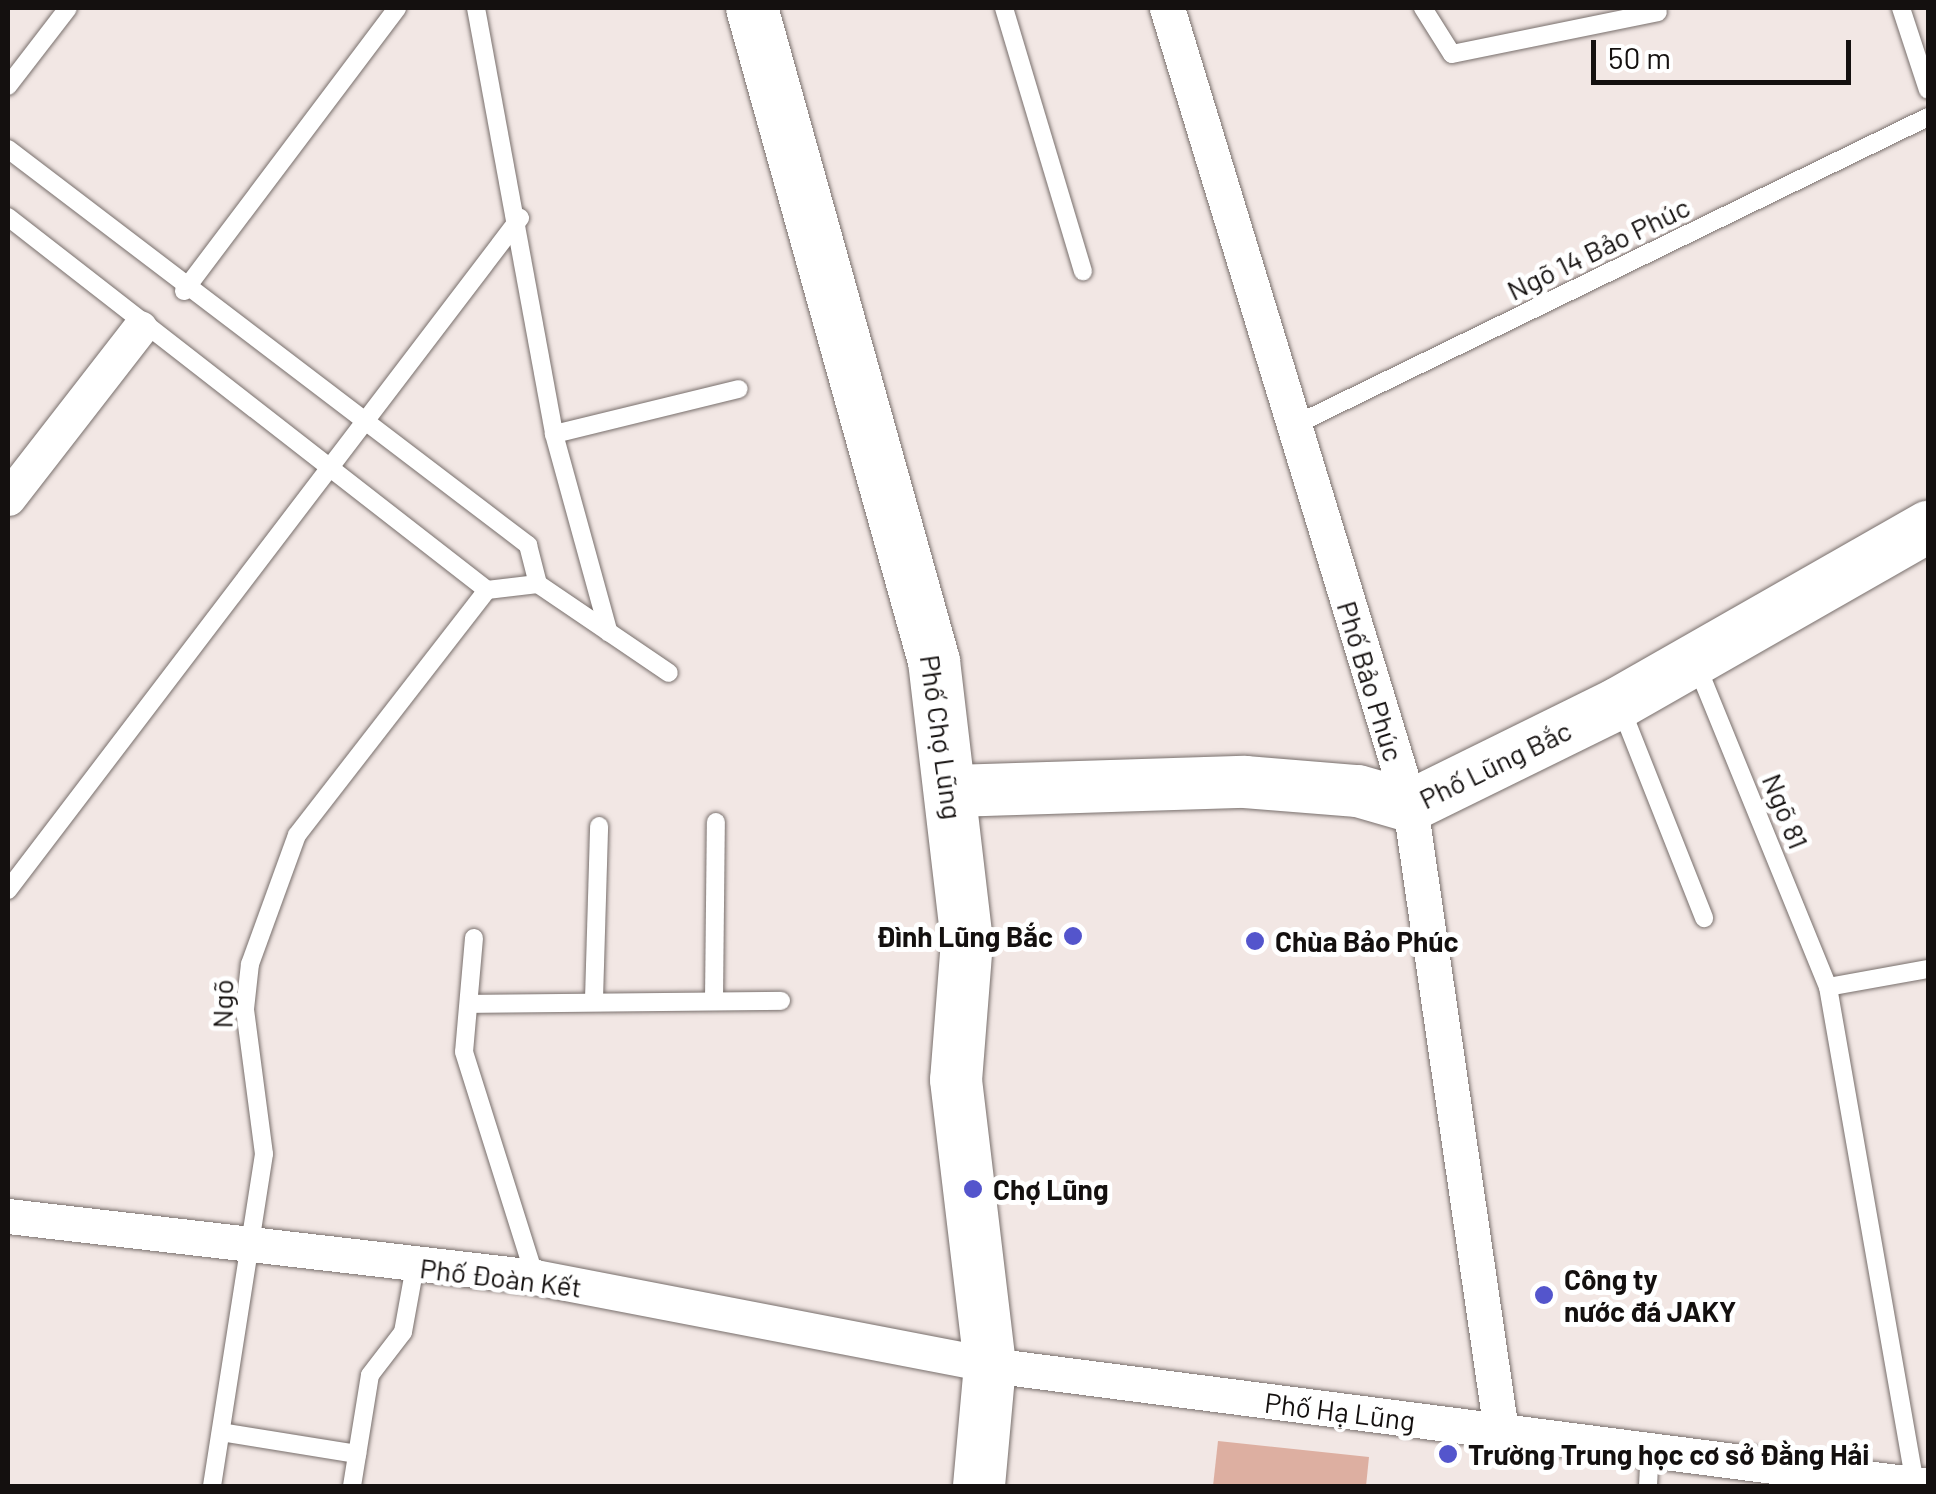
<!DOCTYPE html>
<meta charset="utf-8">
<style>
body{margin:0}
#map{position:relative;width:1936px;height:1494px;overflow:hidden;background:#f2e7e4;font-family:Barlow,sans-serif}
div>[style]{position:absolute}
.green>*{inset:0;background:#ddafa1}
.roads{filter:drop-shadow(0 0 2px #786f6c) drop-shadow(0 0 2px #786f6c)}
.lane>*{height:18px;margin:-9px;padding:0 9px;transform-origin:9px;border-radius:9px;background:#fff}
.street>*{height:35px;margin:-17.5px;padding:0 17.5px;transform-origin:17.5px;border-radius:17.5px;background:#fff}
.secondary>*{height:52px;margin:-26px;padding:0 26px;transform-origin:26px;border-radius:26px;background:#fff}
.dots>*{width:28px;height:28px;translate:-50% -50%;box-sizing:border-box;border:5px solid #fff;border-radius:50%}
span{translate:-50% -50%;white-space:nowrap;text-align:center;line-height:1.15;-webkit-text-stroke:10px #fff;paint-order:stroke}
.street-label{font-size:28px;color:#14100f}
.poi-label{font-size:28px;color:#14100f;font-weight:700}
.right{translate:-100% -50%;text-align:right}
.left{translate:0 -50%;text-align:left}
.frame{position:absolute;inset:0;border:10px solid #14100f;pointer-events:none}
.scale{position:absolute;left:1591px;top:40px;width:260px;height:45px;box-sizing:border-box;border:5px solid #14100f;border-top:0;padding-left:12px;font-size:30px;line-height:35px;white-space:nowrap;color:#14100f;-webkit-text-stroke:8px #fff;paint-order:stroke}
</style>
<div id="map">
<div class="green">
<div style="clip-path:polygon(1218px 1441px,1369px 1457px,1366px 1486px,1213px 1486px)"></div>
</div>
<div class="roads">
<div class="lane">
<div style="left:476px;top:8px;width:433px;rotate:79.6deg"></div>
<div style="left:554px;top:434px;width:206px;rotate:74.6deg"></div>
<div style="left:1004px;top:8px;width:275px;rotate:73.3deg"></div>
<div style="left:1423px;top:8px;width:54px;rotate:57.8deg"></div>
<div style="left:1452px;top:54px;width:210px;rotate:-11.5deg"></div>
<div style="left:1901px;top:8px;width:86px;rotate:71.8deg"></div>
<div style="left:8px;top:86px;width:98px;rotate:-52.4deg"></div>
<div style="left:8px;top:149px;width:654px;rotate:37.29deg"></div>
<div style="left:528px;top:545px;width:40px;rotate:75.6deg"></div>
<div style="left:538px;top:584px;width:158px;rotate:34.2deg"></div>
<div style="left:8px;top:217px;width:607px;rotate:37.91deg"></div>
<div style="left:487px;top:590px;width:51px;rotate:-6.7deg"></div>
<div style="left:184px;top:291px;width:354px;rotate:-53deg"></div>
<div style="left:1291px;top:427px;width:708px;rotate:-25.95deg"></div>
<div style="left:554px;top:434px;width:190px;rotate:-13.7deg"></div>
<div style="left:1697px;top:666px;width:347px;rotate:67.8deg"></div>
<div style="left:1621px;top:708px;width:226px;rotate:68.4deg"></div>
<div style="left:8px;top:890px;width:845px;rotate:-52.7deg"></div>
<div style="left:474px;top:938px;width:114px;rotate:95deg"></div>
<div style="left:464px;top:1052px;width:236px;rotate:72.5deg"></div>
<div style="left:594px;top:999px;width:173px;rotate:-88.3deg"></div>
<div style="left:714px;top:1000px;width:178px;rotate:-89.4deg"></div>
<div style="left:469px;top:1004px;width:312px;rotate:-0.6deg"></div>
<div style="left:221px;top:1432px;width:138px;rotate:9.2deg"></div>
<div style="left:1915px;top:1484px;width:505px;rotate:-99.93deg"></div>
<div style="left:1828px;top:987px;width:102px;rotate:-10.2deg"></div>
<div style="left:212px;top:1486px;width:336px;rotate:-81.1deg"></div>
<div style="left:264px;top:1154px;width:146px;rotate:-97.5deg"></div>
<div style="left:245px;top:1009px;width:45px;rotate:-83.7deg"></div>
<div style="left:250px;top:964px;width:137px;rotate:-70deg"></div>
<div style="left:297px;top:835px;width:310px;rotate:-52.2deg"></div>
<div style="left:352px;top:1486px;width:112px;rotate:-80.8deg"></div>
<div style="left:370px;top:1375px;width:54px;rotate:-52.5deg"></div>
<div style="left:403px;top:1332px;width:67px;rotate:-79.7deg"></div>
<div style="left:1648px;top:1486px;width:40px;rotate:-87.1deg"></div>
</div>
<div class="street">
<div style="left:1167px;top:8px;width:834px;rotate:73.06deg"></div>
<div style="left:1410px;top:806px;width:632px;rotate:81.72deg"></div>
<div style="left:8px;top:498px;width:215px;rotate:-52.2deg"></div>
<div style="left:8px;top:1216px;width:531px;rotate:6.6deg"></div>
<div style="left:535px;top:1277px;width:463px;rotate:10.9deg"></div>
<div style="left:990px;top:1365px;width:946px;rotate:7.35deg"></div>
</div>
<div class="secondary">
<div style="left:752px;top:8px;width:678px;rotate:74.43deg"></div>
<div style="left:934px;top:661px;width:282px;rotate:83.3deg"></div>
<div style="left:967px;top:941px;width:139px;rotate:94.5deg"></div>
<div style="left:956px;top:1080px;width:287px;rotate:83.2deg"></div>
<div style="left:990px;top:1365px;width:121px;rotate:95.2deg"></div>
<div style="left:953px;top:791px;width:292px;rotate:-1.8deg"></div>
<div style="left:1245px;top:782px;width:113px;rotate:4.6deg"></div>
<div style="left:1358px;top:791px;width:54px;rotate:16.1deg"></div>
<div style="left:1410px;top:806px;width:233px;rotate:-26.2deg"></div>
<div style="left:1619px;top:703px;width:356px;rotate:-29.7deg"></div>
</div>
</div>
<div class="dots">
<div style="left:1073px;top:936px;background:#5455cc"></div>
<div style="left:1255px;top:941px;background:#5455cc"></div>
<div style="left:973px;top:1189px;background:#5455cc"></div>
<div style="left:1544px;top:1295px;background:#5455cc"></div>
<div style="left:1448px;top:1454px;background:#5455cc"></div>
</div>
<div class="street-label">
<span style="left:1598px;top:248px;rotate:-26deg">Ngõ 14 Bảo Phúc</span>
<span style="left:1371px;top:681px;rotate:73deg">Phố Bảo Phúc</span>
<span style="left:942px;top:737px;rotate:82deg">Phố Chợ Lũng</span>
<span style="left:1495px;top:764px;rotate:-26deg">Phố Lũng Bắc</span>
<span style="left:1786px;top:811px;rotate:68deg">Ngõ 81</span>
<span style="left:222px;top:1004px;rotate:-89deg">Ngõ</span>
<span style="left:501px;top:1277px;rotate:7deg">Phố Đoàn Kết</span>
<span style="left:1340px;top:1411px;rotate:7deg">Phố Hạ Lũng</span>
</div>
<div class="poi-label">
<span class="right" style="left:1053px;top:936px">Đình Lũng Bắc</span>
<span class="left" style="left:1275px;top:941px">Chùa Bảo Phúc</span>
<span class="left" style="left:993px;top:1189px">Chợ Lũng</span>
<span class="left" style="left:1564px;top:1295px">Công ty<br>nước đá JAKY</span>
<span class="left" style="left:1468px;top:1454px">Trường Trung học cơ sở Đằng Hải</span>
</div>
<div class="frame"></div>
<div class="scale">50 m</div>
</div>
